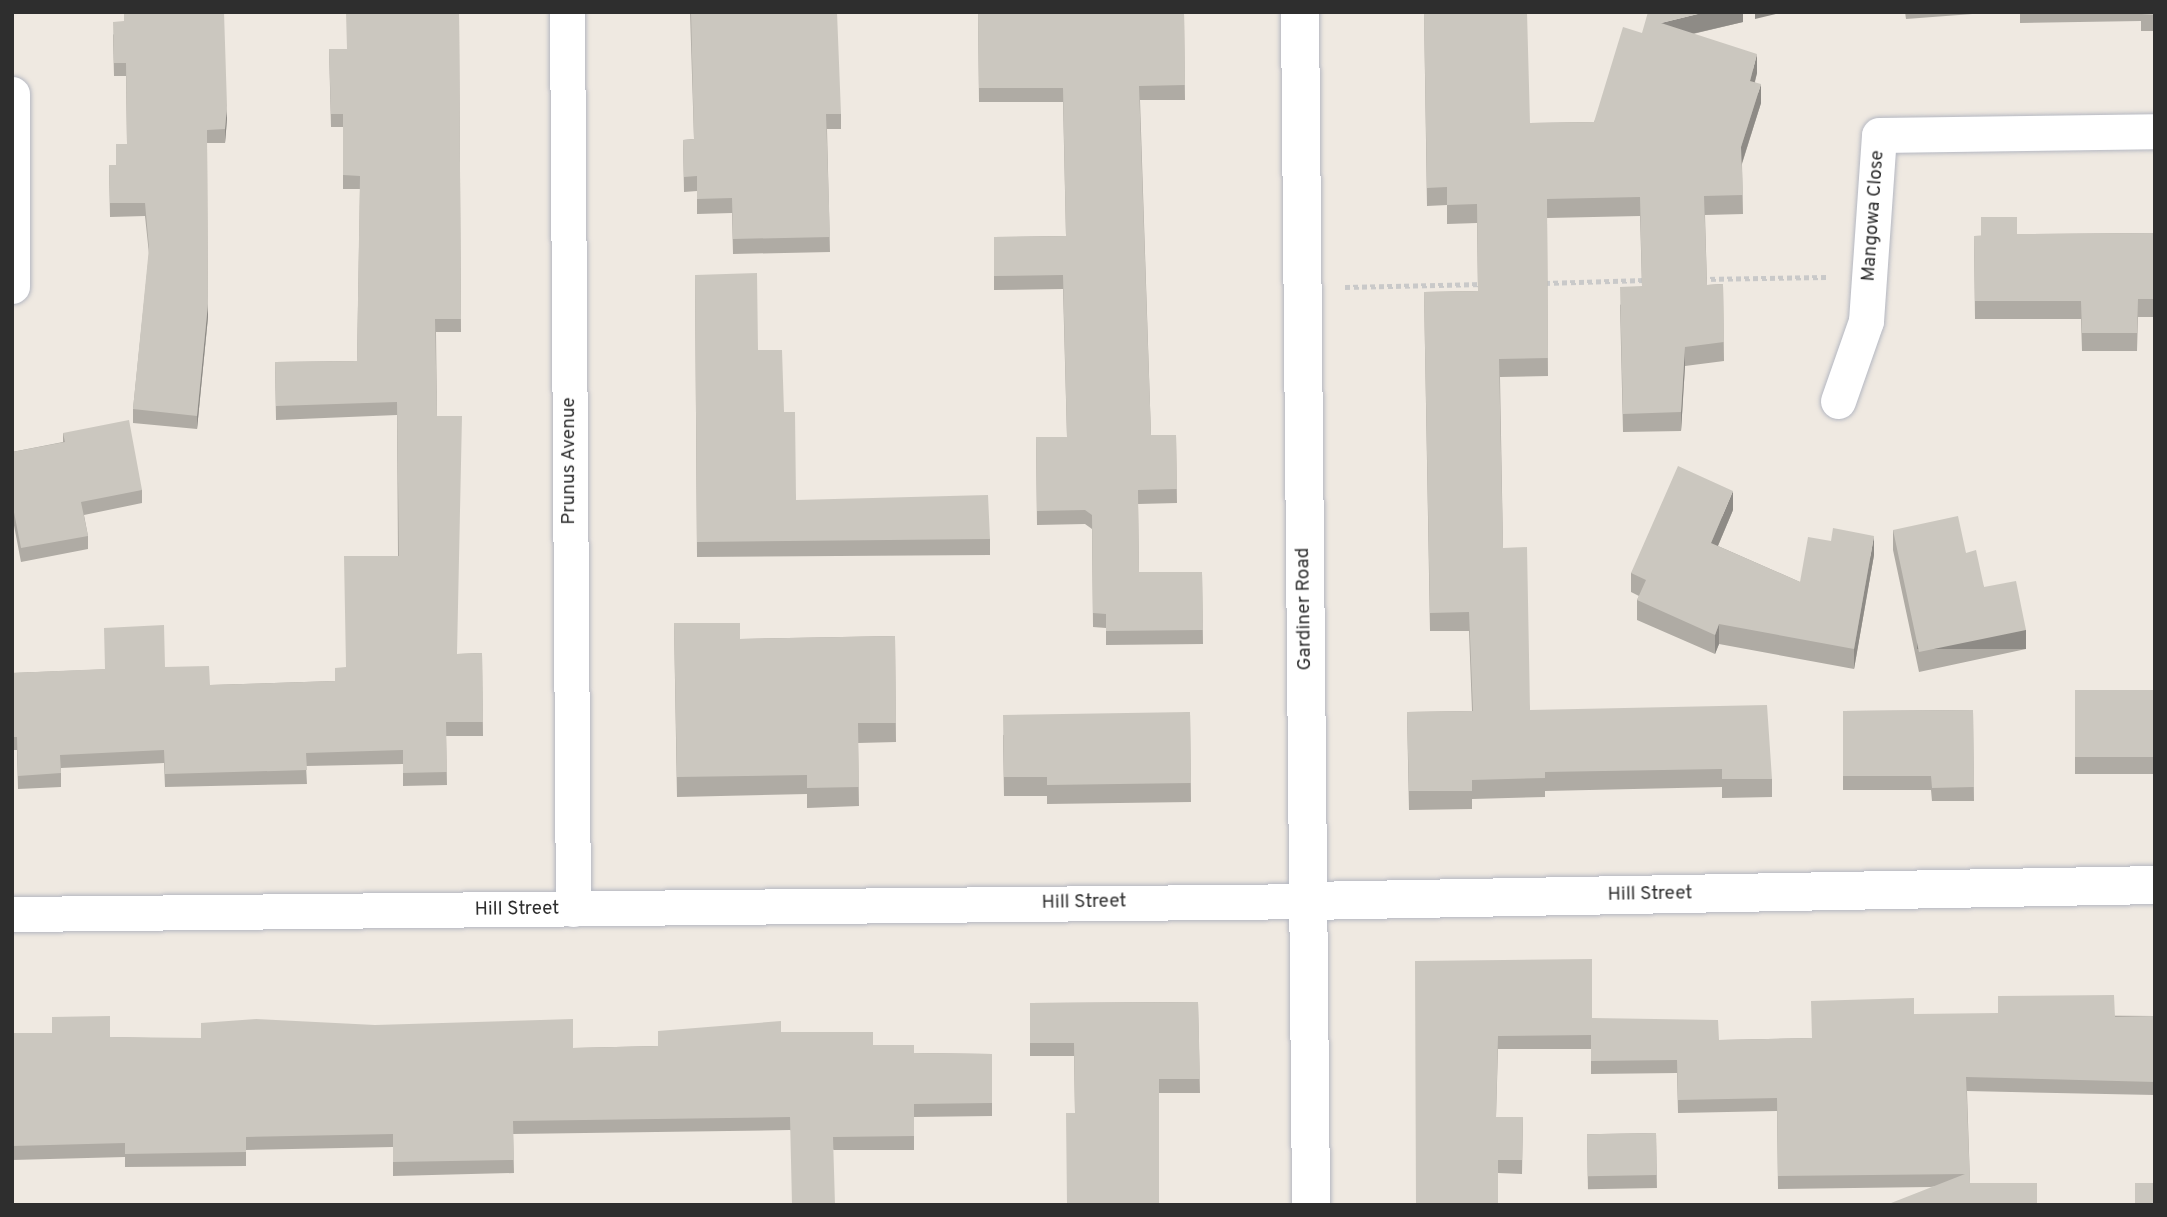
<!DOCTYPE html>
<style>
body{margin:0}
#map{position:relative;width:2167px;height:1217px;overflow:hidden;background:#efe9e1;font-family:Overpass,sans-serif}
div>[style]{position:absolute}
.path>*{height:4.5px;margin-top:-2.25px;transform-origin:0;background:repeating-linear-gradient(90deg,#c9c9c9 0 5px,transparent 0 8.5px)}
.roads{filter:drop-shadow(0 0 2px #b4b7c1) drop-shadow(0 0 2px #b4b7c1)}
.minor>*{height:35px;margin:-17.5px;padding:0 17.5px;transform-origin:17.5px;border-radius:17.5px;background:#fff}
.tertiary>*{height:38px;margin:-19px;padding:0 19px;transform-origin:19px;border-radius:19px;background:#fff}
.wall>*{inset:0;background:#afaba4;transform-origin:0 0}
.shaded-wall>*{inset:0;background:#8e8b86;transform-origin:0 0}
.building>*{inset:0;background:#cbc7bf;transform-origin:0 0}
span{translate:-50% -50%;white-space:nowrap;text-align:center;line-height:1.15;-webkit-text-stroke:7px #fff;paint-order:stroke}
.street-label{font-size:19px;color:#2e2e2e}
.frame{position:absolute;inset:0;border:14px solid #2e2e2e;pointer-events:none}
</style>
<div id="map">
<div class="path">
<div style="left:1702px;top:279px;width:125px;rotate:-0.9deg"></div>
<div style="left:1545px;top:283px;width:100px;rotate:-1.7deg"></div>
<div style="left:1345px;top:287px;width:139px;rotate:-1.2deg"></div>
</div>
<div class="roads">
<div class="minor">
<div style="left:567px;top:12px;width:897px;rotate:89.62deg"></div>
<div style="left:12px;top:94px;width:192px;rotate:90deg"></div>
<div style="left:1838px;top:401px;width:85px;rotate:-70.7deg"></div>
<div style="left:1866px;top:321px;width:186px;rotate:-86deg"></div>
<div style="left:1879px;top:135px;width:276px;rotate:-0.8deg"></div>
<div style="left:12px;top:914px;width:1296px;rotate:-0.57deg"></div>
</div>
<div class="tertiary">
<div style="left:1300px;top:12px;width:1193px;rotate:89.47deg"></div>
<div style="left:1308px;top:901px;width:847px;rotate:-1.08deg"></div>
</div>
</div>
<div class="wall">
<div style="clip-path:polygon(459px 12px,461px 332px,436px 332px,437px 416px,457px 654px,482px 653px,483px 736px,446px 736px,447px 785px,403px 786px,403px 764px,306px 766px,307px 784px,165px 787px,164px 763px,61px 768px,61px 787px,18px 789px,17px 750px,12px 750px,12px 673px,165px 667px,210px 685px,335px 681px,346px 667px,398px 556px,397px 415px,276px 420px,275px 362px,357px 361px,360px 189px,343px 189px,343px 127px,331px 127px,329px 49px,347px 49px)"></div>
<div style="clip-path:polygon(690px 12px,841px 114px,841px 129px,827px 129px,830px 252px,733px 254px,732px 213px,697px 214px,697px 191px,684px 192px,683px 140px,694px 139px)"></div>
<div style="clip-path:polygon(978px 12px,1184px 12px,1185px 100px,1140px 100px,1151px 435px,1176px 435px,1177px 503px,1138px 504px,1139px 572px,1202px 572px,1203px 644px,1106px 645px,1106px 628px,1093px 627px,1092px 529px,1085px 524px,1037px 525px,1036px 437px,1067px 437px,1063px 289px,994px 290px,994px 237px,1066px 236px,1063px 102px,979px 102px)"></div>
<div style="clip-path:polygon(1424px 12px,1530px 123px,1594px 122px,1642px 33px,1743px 12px,1743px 22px,1693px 34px,1757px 73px,1755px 82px,1761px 103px,1742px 164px,1743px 214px,1705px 215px,1707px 285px,1723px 284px,1724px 361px,1685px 366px,1681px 431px,1623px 432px,1620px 305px,1642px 286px,1640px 216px,1547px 218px,1548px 376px,1500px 377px,1503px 548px,1530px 710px,1772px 779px,1772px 797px,1722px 798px,1722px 787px,1545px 791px,1545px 797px,1472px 799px,1472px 809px,1409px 810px,1407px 712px,1472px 711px,1469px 631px,1430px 631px,1424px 292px,1478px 291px,1477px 223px,1447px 224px,1447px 205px,1427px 206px)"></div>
<div style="clip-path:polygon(1905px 12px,1999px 12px,1906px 19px)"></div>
<div style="clip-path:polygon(2020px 12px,2155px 12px,2155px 31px,2141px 31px,2141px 21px,2020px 23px)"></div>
<div style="clip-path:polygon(124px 21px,227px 119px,225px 143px,207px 143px,208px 317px,197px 429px,133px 423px,133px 409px,149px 254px,145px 216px,110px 217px,109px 165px,116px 165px,127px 144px,126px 76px,114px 76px,113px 35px)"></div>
<div style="clip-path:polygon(2155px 233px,2155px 317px,2138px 317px,2137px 351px,2082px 351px,2081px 319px,1975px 319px,1974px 236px,2017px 234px)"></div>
<div style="clip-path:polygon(695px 275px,758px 350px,784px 412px,796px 500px,990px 539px,990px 555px,697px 557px)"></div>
<div style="clip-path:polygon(63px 433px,142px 490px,142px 503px,84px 515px,88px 536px,88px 549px,21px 562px,12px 515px,12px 452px,63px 442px)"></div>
<div style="clip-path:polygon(1733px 510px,1718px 546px,1800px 582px,1874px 555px,1854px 669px,1719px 644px,1715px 654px,1637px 620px,1637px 600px,1639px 596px,1631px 592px,1631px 573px)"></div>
<div style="clip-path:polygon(1893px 530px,1966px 553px,1984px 587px,2026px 649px,1919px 672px,1893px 550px)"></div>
<div style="clip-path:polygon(674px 623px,740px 639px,895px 636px,896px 742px,858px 743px,859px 806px,807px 808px,807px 794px,677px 797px)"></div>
<div style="left:2075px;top:690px;width:80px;height:84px"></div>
<div style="clip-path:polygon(1973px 710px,1974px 801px,1932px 801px,1931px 790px,1843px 790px,1843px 711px)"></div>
<div style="clip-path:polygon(1190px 712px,1191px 802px,1047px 804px,1047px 796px,1004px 796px,1003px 735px)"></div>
<div style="clip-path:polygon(1415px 961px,1592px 1018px,1719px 1040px,1812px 1038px,1914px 1014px,2155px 1016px,2155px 1095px,1967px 1091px,1970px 1183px,1930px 1187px,1778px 1189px,1777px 1111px,1678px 1113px,1677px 1073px,1591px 1074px,1591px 1049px,1498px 1049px,1496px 1117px,1523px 1117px,1522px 1174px,1498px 1173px)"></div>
<div style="clip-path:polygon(1198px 1002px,1200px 1093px,1159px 1093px,1075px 1113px,1074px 1056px,1030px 1056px,1030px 1003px)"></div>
<div style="clip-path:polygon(781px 1032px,873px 1045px,914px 1053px,992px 1054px,992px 1116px,914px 1117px,914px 1150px,834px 1150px,790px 1130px,513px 1134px,514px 1173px,393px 1176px,393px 1147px,246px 1150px,246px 1166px,125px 1167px,125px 1157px,12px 1160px,12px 1033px,110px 1037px,573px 1048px,658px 1046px)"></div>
<div style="left:1656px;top:1133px;width:55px;height:69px;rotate:89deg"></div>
</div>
<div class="shaded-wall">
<div style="clip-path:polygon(1706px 12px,1743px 12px,1743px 22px,1661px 41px,1661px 23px)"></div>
<div style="clip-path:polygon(1755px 12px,1784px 12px,1755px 19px)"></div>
<div style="clip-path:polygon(1757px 54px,1757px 73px,1750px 99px,1750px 81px)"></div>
<div style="clip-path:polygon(1761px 84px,1761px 103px,1741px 166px,1741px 147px)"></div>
<div style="clip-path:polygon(227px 106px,227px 119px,225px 143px,225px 129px)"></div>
<div style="clip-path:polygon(208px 304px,208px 317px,197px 429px,197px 416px)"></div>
<div style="clip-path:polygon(1685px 347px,1685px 366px,1681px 431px,1681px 412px)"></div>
<div style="clip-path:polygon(1733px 491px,1733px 510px,1711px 562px,1711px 543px)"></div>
<div style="clip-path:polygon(1874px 536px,1874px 555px,1854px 669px,1854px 649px)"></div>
<div style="clip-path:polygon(1719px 624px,1719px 644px,1715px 654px,1715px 635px)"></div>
<div style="left:2026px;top:630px;width:19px;height:109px;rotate:90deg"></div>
</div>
<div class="building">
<div style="clip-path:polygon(124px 12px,224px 12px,227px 106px,225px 129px,207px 130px,208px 304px,197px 416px,133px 409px,149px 248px,145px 203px,110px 203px,109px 165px,116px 165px,116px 144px,127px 144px,126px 63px,114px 63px,113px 22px,124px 21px)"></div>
<div style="clip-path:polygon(346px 12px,459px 12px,461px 319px,435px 319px,437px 416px,462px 416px,457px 654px,482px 653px,483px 722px,446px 722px,447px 772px,403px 773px,403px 750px,306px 753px,307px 770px,165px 774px,164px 750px,60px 755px,61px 773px,18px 776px,17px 737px,12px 737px,12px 673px,105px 669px,104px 628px,164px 625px,165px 667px,209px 666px,210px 685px,335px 681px,335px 668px,346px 667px,344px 556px,399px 556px,397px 402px,276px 406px,275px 362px,357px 361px,360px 176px,343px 175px,343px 114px,331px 114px,329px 49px,347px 49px)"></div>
<div style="clip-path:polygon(691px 12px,837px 12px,841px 114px,826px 114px,830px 237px,733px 239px,732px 198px,697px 199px,697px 176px,684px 177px,683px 140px,694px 139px)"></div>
<div style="clip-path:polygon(978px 12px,1184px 12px,1185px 85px,1139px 86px,1151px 435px,1176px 435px,1177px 489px,1138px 490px,1139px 572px,1202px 572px,1203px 630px,1106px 631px,1106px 614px,1093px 613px,1092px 515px,1085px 510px,1037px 511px,1036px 437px,1067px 437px,1063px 275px,994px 276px,994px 237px,1066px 236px,1063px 88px,979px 88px)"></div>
<div style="clip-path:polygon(1424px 12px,1527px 12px,1530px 123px,1594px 122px,1623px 27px,1642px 33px,1648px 12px,1706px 12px,1661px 23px,1757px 54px,1750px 81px,1761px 84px,1741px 147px,1743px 195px,1704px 196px,1707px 285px,1723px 284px,1724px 342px,1685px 347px,1681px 412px,1623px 414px,1620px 287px,1642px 286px,1640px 197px,1547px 199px,1548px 358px,1499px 359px,1503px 548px,1527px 547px,1530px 710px,1767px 705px,1772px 779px,1722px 779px,1722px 769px,1545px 772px,1545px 778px,1472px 780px,1472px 791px,1409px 791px,1407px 712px,1473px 711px,1469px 612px,1430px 613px,1424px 292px,1478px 291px,1477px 204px,1447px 205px,1447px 187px,1427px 188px)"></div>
<div style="clip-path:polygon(2141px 12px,2155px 12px,2155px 15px,2141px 14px)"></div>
<div style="clip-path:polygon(1981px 217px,2017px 217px,2017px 234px,2155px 233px,2155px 299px,2138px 299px,2137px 333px,2082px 333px,2081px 301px,1975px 301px,1974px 236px,1981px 236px)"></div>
<div style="clip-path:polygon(757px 273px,758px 350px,782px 350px,784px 412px,795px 412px,796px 500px,988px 495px,990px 539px,697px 542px,695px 275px)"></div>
<div style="clip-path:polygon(129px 420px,142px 490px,81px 502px,88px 536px,21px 548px,12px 502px,12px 452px,65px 442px,63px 433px)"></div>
<div style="clip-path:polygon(1678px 466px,1733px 491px,1711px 543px,1800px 582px,1808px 537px,1831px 541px,1833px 528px,1874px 536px,1854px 649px,1719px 624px,1715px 635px,1637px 600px,1646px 580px,1631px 573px)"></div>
<div style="clip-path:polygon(1958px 516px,1966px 553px,1976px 550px,1984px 587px,2016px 581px,2026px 630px,1919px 652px,1893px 530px)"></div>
<div style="clip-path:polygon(674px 623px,740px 623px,740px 639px,895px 636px,896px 723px,858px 723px,859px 787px,807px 788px,807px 775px,677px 777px)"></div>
<div style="left:2075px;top:690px;width:80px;height:67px"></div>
<div style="clip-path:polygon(1973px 710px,1974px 787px,1932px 788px,1931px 776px,1843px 776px,1843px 711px)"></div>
<div style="clip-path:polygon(1190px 712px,1191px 783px,1047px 785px,1047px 777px,1004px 777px,1003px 715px)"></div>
<div style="clip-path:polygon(1592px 959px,1592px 1018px,1718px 1020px,1719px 1040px,1812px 1038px,1811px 1001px,1914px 998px,1914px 1014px,1998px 1013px,1998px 996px,2114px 995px,2115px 1017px,2155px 1016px,2155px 1082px,1966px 1077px,1970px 1183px,2037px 1183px,2037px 1205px,1886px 1205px,1965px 1174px,1778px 1176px,1777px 1098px,1678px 1100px,1677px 1060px,1591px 1061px,1591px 1035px,1498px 1036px,1496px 1117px,1523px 1117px,1522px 1160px,1498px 1160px,1498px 1205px,1416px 1205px,1415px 961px)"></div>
<div style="clip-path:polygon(1198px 1002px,1200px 1079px,1159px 1079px,1159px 1205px,1067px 1205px,1066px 1113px,1075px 1113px,1074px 1043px,1030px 1043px,1030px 1003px)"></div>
<div style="clip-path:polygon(110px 1016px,110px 1037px,201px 1038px,201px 1023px,256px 1019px,375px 1025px,573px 1019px,573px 1048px,658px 1046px,658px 1031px,781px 1021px,781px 1032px,873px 1032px,873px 1045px,914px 1045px,914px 1053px,992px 1054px,992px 1103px,914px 1104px,914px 1136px,833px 1137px,835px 1205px,792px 1205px,790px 1117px,513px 1121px,514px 1160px,393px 1162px,393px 1134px,246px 1137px,246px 1152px,125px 1154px,125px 1143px,12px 1146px,12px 1033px,52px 1033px,52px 1017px)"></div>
<div style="left:1656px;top:1133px;width:42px;height:69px;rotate:89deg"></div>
<div style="left:2135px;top:1183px;width:20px;height:22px"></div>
</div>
<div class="street-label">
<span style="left:1874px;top:216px;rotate:-86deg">Mangowa Close</span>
<span style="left:570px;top:461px;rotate:-90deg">Prunus Avenue</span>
<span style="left:1305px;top:609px;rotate:-91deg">Gardiner Road</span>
<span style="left:1650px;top:895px;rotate:-1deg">Hill Street</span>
<span style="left:1084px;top:903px;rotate:-1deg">Hill Street</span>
<span style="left:517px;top:910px;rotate:-1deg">Hill Street</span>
</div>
<div class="frame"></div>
</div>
